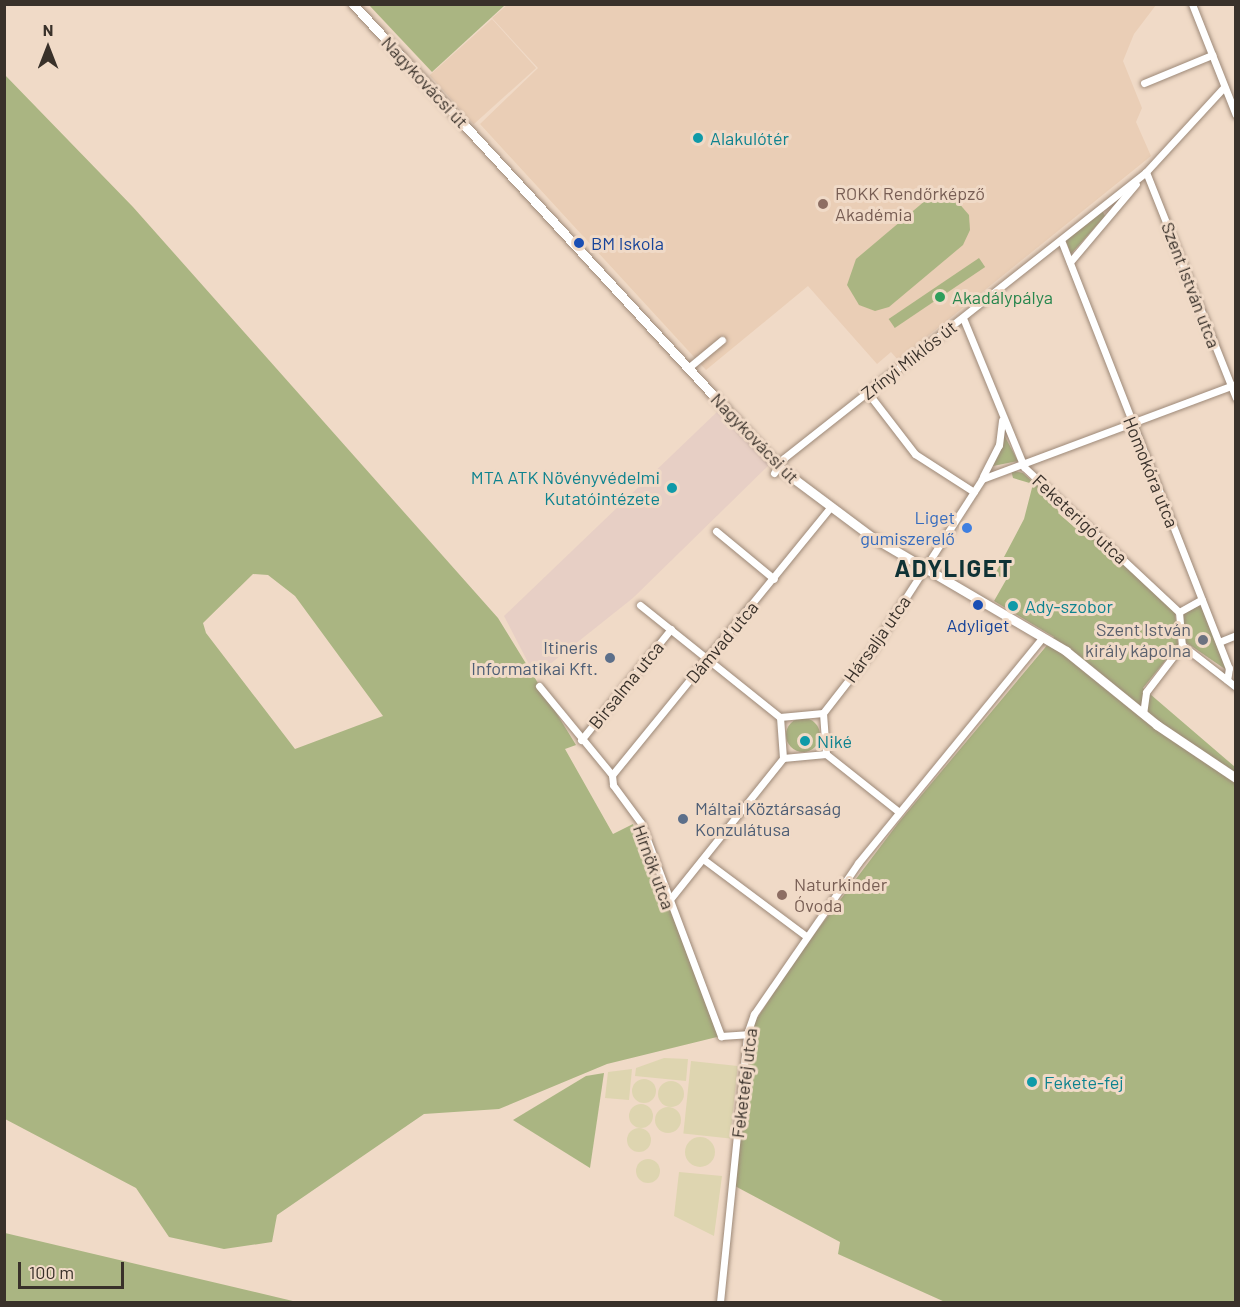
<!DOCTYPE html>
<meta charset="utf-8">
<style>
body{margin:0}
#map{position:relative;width:1240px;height:1307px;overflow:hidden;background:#f0dac7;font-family:Barlow,sans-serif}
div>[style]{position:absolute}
.built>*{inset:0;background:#eaceb6;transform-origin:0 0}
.industrial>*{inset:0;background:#e7cfc5}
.green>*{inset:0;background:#aab582;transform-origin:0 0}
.round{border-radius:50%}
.sand>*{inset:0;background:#ded5b0;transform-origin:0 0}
.roads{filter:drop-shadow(0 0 2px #9d8978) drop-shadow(0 0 2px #9d8978)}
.street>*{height:7px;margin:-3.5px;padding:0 3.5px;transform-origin:3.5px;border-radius:3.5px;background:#fff}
.secondary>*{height:9px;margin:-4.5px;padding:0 4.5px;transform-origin:4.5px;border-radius:4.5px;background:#fff}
.dots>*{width:16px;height:16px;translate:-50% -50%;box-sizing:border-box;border:3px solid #f0dac7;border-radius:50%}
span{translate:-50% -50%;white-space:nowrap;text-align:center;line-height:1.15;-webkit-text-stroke:6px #f0dac7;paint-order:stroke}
.street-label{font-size:18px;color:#39312a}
.culture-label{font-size:18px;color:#0d838f}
.left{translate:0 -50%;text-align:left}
.right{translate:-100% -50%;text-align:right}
.education-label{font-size:18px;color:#785e54}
.transit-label{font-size:18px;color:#164399}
.leisure-label{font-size:18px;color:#27864d}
.shop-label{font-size:18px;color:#366cbe}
.worship-label{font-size:18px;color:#5b616d}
.service-label{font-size:18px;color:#4e5e75}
.district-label{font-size:24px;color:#0f3235;font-weight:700;letter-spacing:1.5px}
.frame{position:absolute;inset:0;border:6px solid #39312a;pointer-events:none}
.north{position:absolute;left:18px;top:18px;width:60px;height:60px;-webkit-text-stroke:4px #f0dac7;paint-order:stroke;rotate:0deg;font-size:16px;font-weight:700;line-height:24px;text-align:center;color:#39312a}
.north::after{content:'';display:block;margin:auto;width:21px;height:27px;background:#39312a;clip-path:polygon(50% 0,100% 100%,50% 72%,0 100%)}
.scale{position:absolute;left:18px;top:1262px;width:106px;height:27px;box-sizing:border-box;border:3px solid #39312a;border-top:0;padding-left:8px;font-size:18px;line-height:21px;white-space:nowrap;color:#39312a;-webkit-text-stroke:4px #f0dac7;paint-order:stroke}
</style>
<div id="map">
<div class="built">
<div style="clip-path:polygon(507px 5px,1156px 5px,1134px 34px,1123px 61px,1142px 108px,1136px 122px,1151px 156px,898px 360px,891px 352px,877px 364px,808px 286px,706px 370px,480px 124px,538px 68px,492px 18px)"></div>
<div style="left:492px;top:19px;width:66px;height:84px;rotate:48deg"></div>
</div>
<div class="industrial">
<div style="clip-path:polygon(719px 410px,770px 464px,633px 598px,535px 676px,504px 616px)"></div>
</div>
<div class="green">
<div style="clip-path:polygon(369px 5px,505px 5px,432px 72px)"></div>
<div style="clip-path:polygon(evenodd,4px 74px,133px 207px,498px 618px,576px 745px,565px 749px,613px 834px,633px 824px,645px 865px,667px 903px,721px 1036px,607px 1064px,499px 1109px,424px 1114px,277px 1215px,272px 1242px,224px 1249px,169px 1237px,136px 1188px,5px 1119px,4px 74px,253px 574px,268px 575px,295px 596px,383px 716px,295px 749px,206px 633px,203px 623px,253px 574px)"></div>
<div style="clip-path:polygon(942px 196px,957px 201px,969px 215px,970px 230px,963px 245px,889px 307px,875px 311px,859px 305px,847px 285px,856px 259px,926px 200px)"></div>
<div style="clip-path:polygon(1102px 210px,1105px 216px,1071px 254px,1065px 239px)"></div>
<div style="left:979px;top:258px;width:11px;height:109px;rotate:56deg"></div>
<div style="clip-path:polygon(1004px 435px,1018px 461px,993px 466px,993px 463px)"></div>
<div style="clip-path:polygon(1011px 470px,1023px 473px,1062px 508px,1058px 513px,1088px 539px,1093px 535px,1175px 612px,1178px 645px,1143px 688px,1235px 767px,1235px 1302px,945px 1302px,838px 1254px,840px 1242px,733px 1185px,747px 1034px,797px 957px,899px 822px,1054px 637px,994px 601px,1006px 580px,995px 574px,1024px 519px,1033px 484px,1013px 478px)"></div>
<div style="clip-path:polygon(1200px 604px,1226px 667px,1225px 669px,1184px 641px,1182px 614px)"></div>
<div class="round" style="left:786px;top:718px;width:34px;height:34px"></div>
<div style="clip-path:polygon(604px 1073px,590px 1168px,513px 1120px,586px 1076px)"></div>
<div style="clip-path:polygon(4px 1233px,5px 1233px,297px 1302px,5px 1302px)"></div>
</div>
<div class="sand">
<div style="clip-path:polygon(664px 1058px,688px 1059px,686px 1081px,635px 1076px,636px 1068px)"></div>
<div style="left:691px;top:1061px;width:47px;height:73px;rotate:6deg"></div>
<div style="clip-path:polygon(632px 1069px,629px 1100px,605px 1098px,608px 1072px)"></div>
<div class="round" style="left:632px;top:1079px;width:24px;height:24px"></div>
<div class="round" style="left:658px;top:1081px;width:26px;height:26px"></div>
<div class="round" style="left:629px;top:1104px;width:24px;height:24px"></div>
<div class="round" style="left:655px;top:1107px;width:26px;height:26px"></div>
<div class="round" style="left:627px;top:1128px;width:24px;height:24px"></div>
<div class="round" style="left:685px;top:1137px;width:30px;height:30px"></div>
<div class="round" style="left:636px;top:1159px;width:24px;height:24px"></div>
<div style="clip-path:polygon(679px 1172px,722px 1176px,714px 1236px,674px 1216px)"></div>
</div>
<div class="roads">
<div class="street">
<div style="left:1192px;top:4px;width:119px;rotate:68.4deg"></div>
<div style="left:1144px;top:83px;width:74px;rotate:-22.4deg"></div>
<div style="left:1146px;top:172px;width:243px;rotate:68.3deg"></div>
<div style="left:1145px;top:173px;width:117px;rotate:-47.4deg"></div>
<div style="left:1061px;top:240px;width:460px;rotate:68.6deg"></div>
<div style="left:1229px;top:668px;width:12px;rotate:99deg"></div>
<div style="left:1070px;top:262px;width:102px;rotate:-49.8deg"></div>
<div style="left:963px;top:318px;width:161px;rotate:67.7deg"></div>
<div style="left:1024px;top:467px;width:212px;rotate:43.1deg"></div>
<div style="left:1179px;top:612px;width:33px;rotate:85deg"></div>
<div style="left:1182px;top:645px;width:68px;rotate:37.9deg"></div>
<div style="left:688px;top:368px;width:44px;rotate:-39.5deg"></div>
<div style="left:868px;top:393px;width:77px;rotate:52.4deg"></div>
<div style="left:915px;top:454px;width:70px;rotate:32.8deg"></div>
<div style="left:774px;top:473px;width:18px;rotate:-56deg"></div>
<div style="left:784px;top:458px;width:461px;rotate:-38.3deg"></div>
<div style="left:983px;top:476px;width:35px;rotate:-63deg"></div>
<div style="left:999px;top:445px;width:25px;rotate:-83deg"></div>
<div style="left:716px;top:531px;width:75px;rotate:39.6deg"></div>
<div style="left:640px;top:605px;width:179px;rotate:38.7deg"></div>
<div style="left:1179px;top:612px;width:26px;rotate:-29deg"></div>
<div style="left:1219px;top:642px;width:18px;rotate:-22deg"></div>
<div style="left:539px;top:686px;width:115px;rotate:50.6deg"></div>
<div style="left:612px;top:775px;width:10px;rotate:84deg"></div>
<div style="left:613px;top:785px;width:47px;rotate:53.6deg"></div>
<div style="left:641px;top:823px;width:228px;rotate:69.4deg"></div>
<div style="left:721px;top:1036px;width:26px;rotate:-4deg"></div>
<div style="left:823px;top:713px;width:80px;rotate:-52.1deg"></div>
<div style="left:872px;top:650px;width:203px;rotate:-57.2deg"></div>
<div style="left:982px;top:479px;width:271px;rotate:-20.5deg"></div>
<div style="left:1143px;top:714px;width:22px;rotate:-82deg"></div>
<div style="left:1146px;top:692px;width:59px;rotate:-52.5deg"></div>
<div style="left:780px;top:717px;width:43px;rotate:-5.3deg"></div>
<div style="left:780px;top:717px;width:41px;rotate:85.8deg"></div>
<div style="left:581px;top:740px;width:143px;rotate:-51deg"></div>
<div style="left:826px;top:754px;width:92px;rotate:38.4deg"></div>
<div style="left:783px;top:758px;width:43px;rotate:-5.3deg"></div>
<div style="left:826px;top:754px;width:41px;rotate:-94.2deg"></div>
<div style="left:612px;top:775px;width:345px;rotate:-50.8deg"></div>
<div style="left:703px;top:859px;width:129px;rotate:36.8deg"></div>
<div style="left:667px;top:903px;width:186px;rotate:-51.3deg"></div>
<div style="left:720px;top:1302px;width:269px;rotate:-84.2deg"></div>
<div style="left:747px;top:1034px;width:21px;rotate:-71deg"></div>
<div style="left:754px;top:1014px;width:183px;rotate:-55.4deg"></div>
<div style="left:858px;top:863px;width:292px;rotate:-50.7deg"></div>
</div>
<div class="secondary">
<div style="left:353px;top:4px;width:632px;rotate:47.37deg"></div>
<div style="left:781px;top:469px;width:114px;rotate:36.8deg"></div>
<div style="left:872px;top:537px;width:225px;rotate:30.4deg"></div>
<div style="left:1066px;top:651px;width:117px;rotate:39.1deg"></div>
<div style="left:1157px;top:725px;width:95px;rotate:33.9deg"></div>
</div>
</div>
<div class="dots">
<div style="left:698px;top:138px;background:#0f9aa8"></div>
<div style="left:823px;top:204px;background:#8d6e63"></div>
<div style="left:579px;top:243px;background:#1a4fb4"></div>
<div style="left:940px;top:297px;background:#2e9e5b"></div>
<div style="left:672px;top:488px;background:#0f9aa8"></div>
<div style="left:967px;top:528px;background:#3f7fe0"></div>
<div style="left:978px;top:605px;background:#1a4fb4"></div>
<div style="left:1013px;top:606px;background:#0f9aa8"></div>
<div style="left:1203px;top:640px;background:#6b7280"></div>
<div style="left:610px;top:658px;background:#5c6f8a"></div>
<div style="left:805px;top:741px;background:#0f9aa8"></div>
<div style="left:683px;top:819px;background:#5c6f8a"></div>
<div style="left:782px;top:895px;background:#8d6e63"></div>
<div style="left:1032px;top:1082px;background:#0f9aa8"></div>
</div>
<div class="street-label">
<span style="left:425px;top:82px;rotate:47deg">Nagykovácsi út</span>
<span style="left:1191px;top:285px;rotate:69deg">Szent István utca</span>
<span style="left:909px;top:360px;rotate:-38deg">Zrínyi Miklós út</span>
<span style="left:755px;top:438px;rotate:46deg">Nagykovácsi út</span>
<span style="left:1151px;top:472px;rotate:68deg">Homokóra utca</span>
<span style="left:1080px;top:519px;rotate:43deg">Feketerigó utca</span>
<span style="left:877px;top:639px;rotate:-55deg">Hársalja utca</span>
<span style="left:722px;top:642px;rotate:-50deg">Dámvad utca</span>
<span style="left:626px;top:685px;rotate:-51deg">Birsalma utca</span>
<span style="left:654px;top:867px;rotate:70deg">Hírnök utca</span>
<span style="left:744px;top:1083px;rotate:-83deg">Feketefej utca</span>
</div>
<div class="culture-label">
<span class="left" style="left:710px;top:138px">Alakulótér</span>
<span class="right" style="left:660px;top:488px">MTA ATK Növényvédelmi<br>Kutatóintézete</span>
<span class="left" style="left:1025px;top:606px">Ady-szobor</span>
<span class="left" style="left:817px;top:741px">Niké</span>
<span class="left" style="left:1044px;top:1082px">Fekete-fej</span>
</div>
<div class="education-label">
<span class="left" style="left:835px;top:204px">ROKK Rendőrképző<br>Akadémia</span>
<span class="left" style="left:794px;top:895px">Naturkinder<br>Óvoda</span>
</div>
<div class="transit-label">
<span class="left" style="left:591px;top:243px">BM Iskola</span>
<span style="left:978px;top:625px">Adyliget</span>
</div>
<div class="leisure-label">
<span class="left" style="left:952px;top:297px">Akadálypálya</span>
</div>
<div class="shop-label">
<span class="right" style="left:955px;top:528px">Liget<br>gumiszerelő</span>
</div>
<div class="worship-label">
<span class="right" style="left:1191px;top:640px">Szent István<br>király kápolna</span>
</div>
<div class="service-label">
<span class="right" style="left:598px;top:658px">Itineris<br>Informatikai Kft.</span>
<span class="left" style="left:695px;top:819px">Máltai Köztársaság<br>Konzulátusa</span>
</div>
<div class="district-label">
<span style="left:954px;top:568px">ADYLIGET</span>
</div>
<div class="frame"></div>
<div class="north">N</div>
<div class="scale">100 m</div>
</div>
